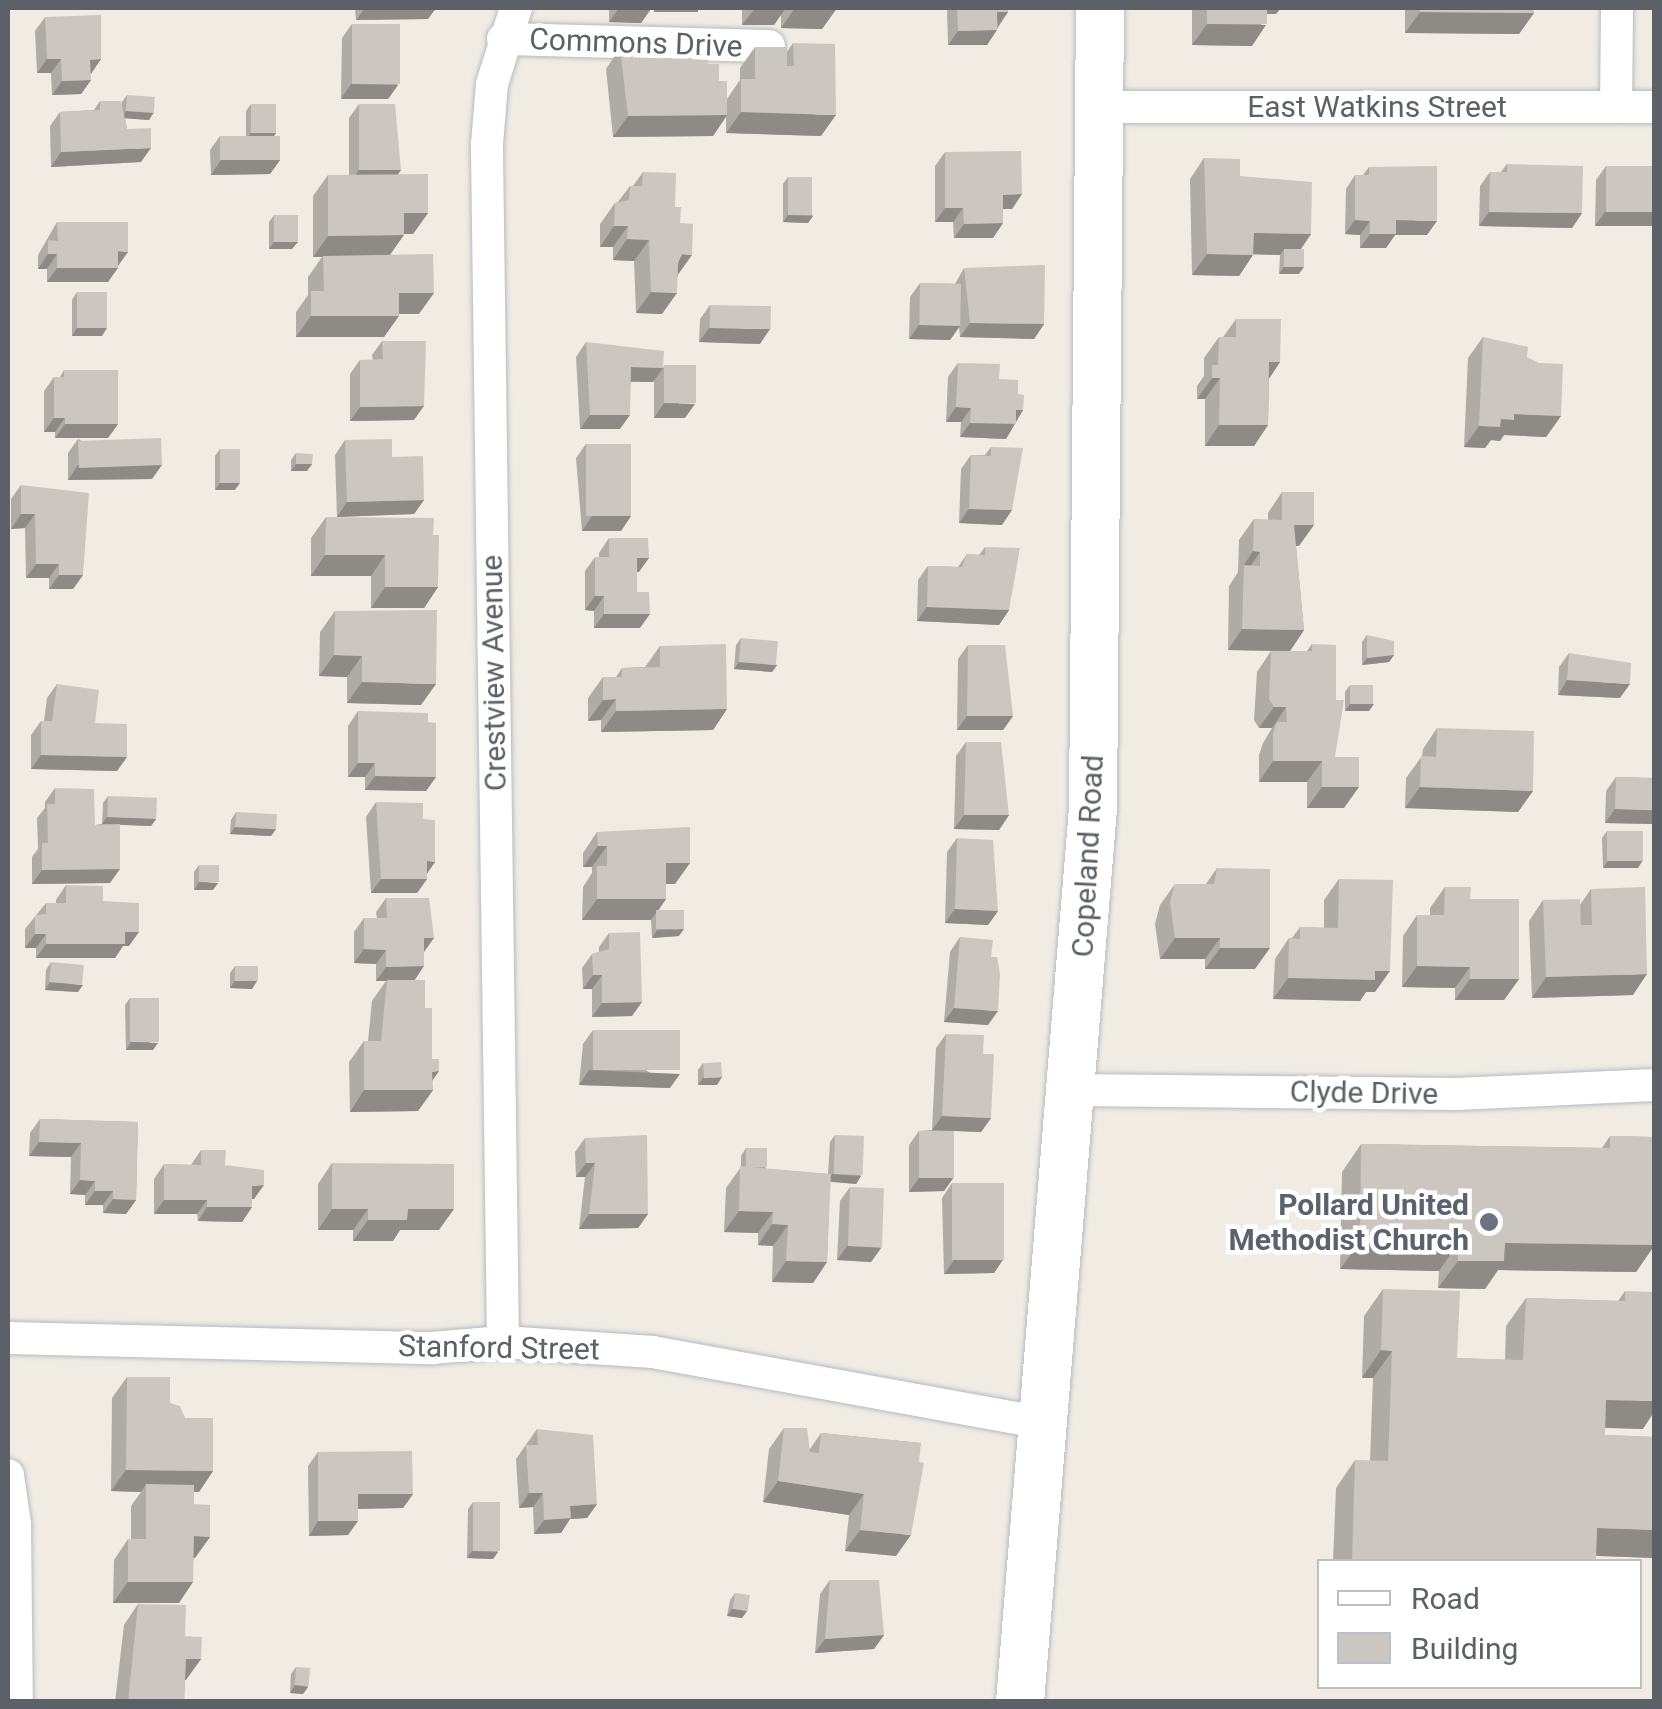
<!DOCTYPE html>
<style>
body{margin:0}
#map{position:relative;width:1662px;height:1709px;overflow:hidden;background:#f0ece3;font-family:Roboto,sans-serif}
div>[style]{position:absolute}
.roads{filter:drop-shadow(0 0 2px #b6babf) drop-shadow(0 0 2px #b6babf)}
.street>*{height:32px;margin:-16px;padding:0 16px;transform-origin:16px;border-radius:16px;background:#fff}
.secondary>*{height:48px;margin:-24px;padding:0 24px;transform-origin:24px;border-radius:24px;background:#fff}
.wall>*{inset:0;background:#afaba5}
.shaded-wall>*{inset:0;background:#8e8b86;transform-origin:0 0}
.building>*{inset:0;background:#cbc7c0;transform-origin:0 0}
.dots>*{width:28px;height:28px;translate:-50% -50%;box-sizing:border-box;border:5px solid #fff;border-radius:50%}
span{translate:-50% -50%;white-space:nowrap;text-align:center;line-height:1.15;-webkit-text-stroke:9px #fff;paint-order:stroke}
.street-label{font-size:30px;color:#5b6166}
.worship-label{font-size:30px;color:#5b616d;font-weight:700}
.right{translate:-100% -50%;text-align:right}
.frame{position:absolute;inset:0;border:10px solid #5b6166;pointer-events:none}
.legend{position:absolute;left:1317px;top:1559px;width:325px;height:130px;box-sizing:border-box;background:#fff;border:2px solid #bdc0c2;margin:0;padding:12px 18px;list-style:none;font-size:30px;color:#5b6166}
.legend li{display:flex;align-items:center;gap:20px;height:50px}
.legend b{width:50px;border:2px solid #bdc0c2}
</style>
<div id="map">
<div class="roads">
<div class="street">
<div style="left:503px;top:39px;width:266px;rotate:1.5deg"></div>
<div style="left:1100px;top:107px;width:554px"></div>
<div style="left:1616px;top:107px;width:99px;rotate:-89.4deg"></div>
<div style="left:1073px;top:1090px;width:384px;rotate:0.6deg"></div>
<div style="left:1457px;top:1094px;width:197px;rotate:-2.6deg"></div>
<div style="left:8px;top:1338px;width:424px;rotate:1.4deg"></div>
<div style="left:432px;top:1348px;width:71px;rotate:-4.8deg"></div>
<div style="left:503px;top:1342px;width:150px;rotate:3.8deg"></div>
<div style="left:653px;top:1352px;width:396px;rotate:10.3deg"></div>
<div style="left:503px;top:1342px;width:1198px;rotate:-90.77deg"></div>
<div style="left:487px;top:144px;width:60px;rotate:-85.2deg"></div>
<div style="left:492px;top:84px;width:80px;rotate:-72.5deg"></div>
<div style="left:8px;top:1475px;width:49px;rotate:81.9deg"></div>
<div style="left:15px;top:1524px;width:178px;rotate:89.4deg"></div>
</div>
<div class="secondary">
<div style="left:1020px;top:1702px;width:897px;rotate:-85.33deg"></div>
<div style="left:1093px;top:808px;width:800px;rotate:-89.5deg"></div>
</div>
</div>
<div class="wall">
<div style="clip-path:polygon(355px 8px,436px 8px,428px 19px,356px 20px)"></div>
<div style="clip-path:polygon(609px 8px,651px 8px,641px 23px,609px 22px)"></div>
<div style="clip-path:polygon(742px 8px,837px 8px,822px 29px,781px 28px,781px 14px,774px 25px,742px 25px)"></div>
<div style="clip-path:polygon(947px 8px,1008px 8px,1008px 12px,987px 45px,948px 45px)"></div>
<div style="clip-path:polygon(1192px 8px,1281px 8px,1276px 14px,1266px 14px,1252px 46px,1192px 45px)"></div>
<div style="clip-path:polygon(1405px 8px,1534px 8px,1519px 34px,1405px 33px)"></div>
<div style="clip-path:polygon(45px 17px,101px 59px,90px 74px,91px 80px,81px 94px,52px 95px,51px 73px,37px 73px,35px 31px)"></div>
<div style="clip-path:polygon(352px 24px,398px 85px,388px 99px,341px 99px,342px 38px)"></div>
<div style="clip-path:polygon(793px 43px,821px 136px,726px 133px,726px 117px,713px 136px,613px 137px,606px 69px,620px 48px,651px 58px,708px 64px,727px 99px,740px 80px,740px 68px,755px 47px,787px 52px)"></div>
<div style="clip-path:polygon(127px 95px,154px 112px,149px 120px,125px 118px,127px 129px,141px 162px,51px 167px,50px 126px,60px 112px,94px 110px,100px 101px,122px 106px,122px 102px)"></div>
<div style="clip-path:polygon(251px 104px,276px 133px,274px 136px,280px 160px,270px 174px,211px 175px,210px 150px,220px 136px,246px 136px,246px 111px)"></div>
<div style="clip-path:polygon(359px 104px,398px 174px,428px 213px,413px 234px,404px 234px,390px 255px,419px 314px,399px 314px,384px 337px,296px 337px,296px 312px,308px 295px,308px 277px,322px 257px,313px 257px,313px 196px,328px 175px,349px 175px,349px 118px)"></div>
<div style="clip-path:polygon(945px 152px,1022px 194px,1012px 209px,1003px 209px,1003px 223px,993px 238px,954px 238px,953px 222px,935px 222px,935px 166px)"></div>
<div style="clip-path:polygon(1204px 158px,1240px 176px,1311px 234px,1300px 249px,1299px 274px,1279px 274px,1280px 255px,1253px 254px,1239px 276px,1192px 275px,1190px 179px)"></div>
<div style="clip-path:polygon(1507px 164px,1582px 213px,1572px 228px,1479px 226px,1480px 186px,1490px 172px,1501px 172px)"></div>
<div style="clip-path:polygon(1606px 166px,1654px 166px,1654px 226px,1595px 226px,1596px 180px)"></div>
<div style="clip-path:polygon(1369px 167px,1427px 235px,1395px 235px,1386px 248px,1360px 248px,1360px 235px,1345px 234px,1346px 189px,1355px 175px,1363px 175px)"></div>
<div style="clip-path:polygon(643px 172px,675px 207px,678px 275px,662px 314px,636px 313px,634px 261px,613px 260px,613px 247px,600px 247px,600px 224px,615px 203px,618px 202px,630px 186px,633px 186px)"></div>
<div style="clip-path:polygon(788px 177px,813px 216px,808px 223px,783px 222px,783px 184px)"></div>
<div style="clip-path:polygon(274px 215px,292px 249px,269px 249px,269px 222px)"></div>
<div style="clip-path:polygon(57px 222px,118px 266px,108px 282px,47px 282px,47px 269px,38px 269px,38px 255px)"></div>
<div style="clip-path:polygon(964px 268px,1044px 324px,1034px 339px,960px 337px,959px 327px,950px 340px,909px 339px,910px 297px,920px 283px,955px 284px)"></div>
<div style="clip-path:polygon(77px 292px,102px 336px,72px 336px,72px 300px)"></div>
<div style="clip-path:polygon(710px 305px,760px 344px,699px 342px,700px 319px)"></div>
<div style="clip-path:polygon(1236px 319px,1280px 362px,1269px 379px,1268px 425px,1254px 446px,1205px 446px,1205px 399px,1197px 399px,1197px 386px,1204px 376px,1204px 358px,1219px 337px,1223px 337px)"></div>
<div style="clip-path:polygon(1483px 337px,1527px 357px,1561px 416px,1546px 437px,1504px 435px,1500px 441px,1491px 440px,1485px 448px,1464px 447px,1468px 358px)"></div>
<div style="clip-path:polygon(382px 341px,414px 420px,350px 421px,350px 374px,360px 360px,373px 360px,372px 355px)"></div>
<div style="clip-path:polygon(586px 342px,663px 366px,685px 418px,654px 418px,654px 381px,653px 382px,631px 382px,620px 429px,580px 429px,576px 357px)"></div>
<div style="clip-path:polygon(958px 363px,999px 379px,1018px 394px,1023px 410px,1006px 439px,960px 437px,961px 422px,946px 422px,948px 377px)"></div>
<div style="clip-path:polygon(64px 370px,118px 424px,108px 438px,55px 438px,55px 432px,44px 432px,44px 391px,54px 377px,60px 377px)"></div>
<div style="clip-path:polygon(78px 439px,152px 479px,68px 480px,68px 453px)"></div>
<div style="clip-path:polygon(345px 440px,392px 457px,424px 500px,414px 514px,337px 517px,335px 455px)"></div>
<div style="clip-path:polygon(586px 444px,631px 516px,621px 531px,582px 531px,576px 458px)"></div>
<div style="clip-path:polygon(991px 447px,1002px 525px,959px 523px,961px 469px,971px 455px,985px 455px)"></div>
<div style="clip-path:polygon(220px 449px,235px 490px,215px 490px,215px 456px)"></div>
<div style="clip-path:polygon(296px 453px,312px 464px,307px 471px,291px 471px,291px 460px)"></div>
<div style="clip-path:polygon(21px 485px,83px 575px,73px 589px,49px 589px,49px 578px,26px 578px,25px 528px,11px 529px,11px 499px)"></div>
<div style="clip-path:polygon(1282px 492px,1299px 546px,1296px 546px,1304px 630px,1290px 651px,1307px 651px,1312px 644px,1335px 757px,1344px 808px,1307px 808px,1307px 782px,1259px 782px,1259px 755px,1263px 743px,1272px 728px,1259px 728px,1254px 720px,1257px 672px,1271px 651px,1228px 650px,1229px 586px,1238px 572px,1239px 540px,1254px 519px,1268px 520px,1268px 513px)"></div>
<div style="clip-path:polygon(326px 517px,433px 535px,438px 587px,424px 608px,371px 608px,371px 576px,311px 576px,311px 538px)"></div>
<div style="clip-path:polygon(609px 538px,639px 572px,637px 572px,637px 592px,640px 628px,594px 628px,594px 611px,585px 610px,585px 571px,595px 557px,599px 557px,599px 553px)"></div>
<div style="clip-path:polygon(985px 547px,1009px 610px,999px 625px,917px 621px,918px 580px,928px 566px,958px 567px,967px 554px,979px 555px)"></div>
<div style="clip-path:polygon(335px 611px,421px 705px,347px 703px,347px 677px,319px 676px,320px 632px)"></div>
<div style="clip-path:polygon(1367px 635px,1394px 655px,1389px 662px,1362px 665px,1362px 642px)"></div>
<div style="clip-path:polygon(741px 638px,777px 665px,772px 672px,734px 669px,736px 645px)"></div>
<div style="clip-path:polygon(968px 645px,1013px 716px,1003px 730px,957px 730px,958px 659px)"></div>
<div style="clip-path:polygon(660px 646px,727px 709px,713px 730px,601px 732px,601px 720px,588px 721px,588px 698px,603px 677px,616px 677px,622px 668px,645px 667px)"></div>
<div style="clip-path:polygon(1569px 653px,1620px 698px,1558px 695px,1559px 667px)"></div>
<div style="clip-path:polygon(57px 684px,127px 757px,117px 771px,31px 769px,31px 735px,41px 721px,44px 721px,47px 698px)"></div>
<div style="clip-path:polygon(1350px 685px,1369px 711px,1345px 711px,1345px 692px)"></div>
<div style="clip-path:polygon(358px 711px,428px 722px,436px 777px,426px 791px,365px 790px,365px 777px,348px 777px,348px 726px)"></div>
<div style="clip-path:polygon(1437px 728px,1533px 791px,1518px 812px,1405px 808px,1406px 778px,1422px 756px,1423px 749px)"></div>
<div style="clip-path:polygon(966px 742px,1009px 815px,999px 830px,954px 829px,956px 756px)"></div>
<div style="clip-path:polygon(1616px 777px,1654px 778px,1654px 824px,1605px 823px,1606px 791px)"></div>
<div style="clip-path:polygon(55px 788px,95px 825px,102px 824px,103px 803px,108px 796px,156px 819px,151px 826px,120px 825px,110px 883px,32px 884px,32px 857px,38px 849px,37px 818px,45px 808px,45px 802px)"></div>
<div style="clip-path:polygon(376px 802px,423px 819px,435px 862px,427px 874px,427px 879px,417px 893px,371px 893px,366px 817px)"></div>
<div style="clip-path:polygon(236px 812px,276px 829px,271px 836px,230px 834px,231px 820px)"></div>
<div style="clip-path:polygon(1607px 831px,1638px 868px,1603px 868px,1602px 838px)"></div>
<div style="clip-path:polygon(597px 832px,675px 884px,666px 884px,666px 899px,658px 911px,679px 936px,652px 938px,651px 920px,582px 920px,583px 887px,592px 873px,592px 867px,583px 867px,583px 853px)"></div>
<div style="clip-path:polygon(957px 838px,998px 911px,988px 925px,945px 923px,947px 852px)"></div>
<div style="clip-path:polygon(199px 865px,213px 890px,194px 890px,194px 872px)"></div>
<div style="clip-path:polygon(1217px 868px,1255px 969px,1205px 969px,1205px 959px,1160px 959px,1155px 924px,1160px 905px,1175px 884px,1206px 884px)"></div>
<div style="clip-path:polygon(1339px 879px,1375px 992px,1366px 992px,1360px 1001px,1273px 999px,1275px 959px,1289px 938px,1292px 938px,1300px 927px,1324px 928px,1324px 900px)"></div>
<div style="clip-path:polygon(66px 885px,103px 901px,129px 946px,123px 946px,115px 958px,36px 958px,36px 948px,25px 948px,25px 929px,46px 903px,56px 903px,56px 900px)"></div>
<div style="clip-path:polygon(1445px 887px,1470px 899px,1519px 979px,1504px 1000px,1455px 1000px,1455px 988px,1402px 987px,1403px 936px,1417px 915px,1430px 915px,1430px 908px)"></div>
<div style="clip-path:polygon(1591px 889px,1633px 995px,1532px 998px,1529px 921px,1543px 900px,1580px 905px)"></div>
<div style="clip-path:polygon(386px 898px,424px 951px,415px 980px,425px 1008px,432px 1059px,439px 1071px,432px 1081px,433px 1090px,418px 1111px,350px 1112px,349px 1062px,364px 1041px,368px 1041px,372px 1001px,386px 981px,376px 981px,376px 964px,354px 963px,354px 932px,364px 918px,377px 918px,376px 912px)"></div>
<div style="clip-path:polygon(609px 933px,632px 1016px,592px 1017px,592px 989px,583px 989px,582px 968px,592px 954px,599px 952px,599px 947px)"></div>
<div style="clip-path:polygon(960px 937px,988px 1025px,944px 1022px,950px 952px)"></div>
<div style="clip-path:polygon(51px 962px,78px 992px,45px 990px,46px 970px)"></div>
<div style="clip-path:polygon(235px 966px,257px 981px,252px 989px,230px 988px,230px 973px)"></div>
<div style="clip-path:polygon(130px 998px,153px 1050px,126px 1050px,125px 1005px)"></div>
<div style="clip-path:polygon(593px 1030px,670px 1088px,579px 1085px,583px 1044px)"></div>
<div style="clip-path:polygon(946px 1034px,983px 1054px,991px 1118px,981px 1132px,954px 1131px,954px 1177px,944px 1191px,909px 1192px,909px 1145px,919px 1131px,932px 1130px,936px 1048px)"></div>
<div style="clip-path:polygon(703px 1063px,717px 1085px,698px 1085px,698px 1070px)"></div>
<div style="clip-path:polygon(40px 1119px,138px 1122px,136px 1200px,126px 1214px,103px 1213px,103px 1205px,85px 1205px,85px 1195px,70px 1194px,71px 1157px,29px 1156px,30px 1133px)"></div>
<div style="clip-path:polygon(835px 1135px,861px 1176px,856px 1184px,830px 1182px,827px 1262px,813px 1283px,772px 1282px,773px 1246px,758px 1245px,758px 1233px,724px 1232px,726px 1188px,741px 1167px,741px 1156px,746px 1148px,767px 1169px,828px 1174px,830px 1142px)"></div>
<div style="clip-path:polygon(1610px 1136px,1654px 1137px,1654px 1246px,1636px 1272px,1498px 1270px,1485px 1289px,1438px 1288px,1439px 1271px,1340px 1269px,1342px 1172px,1361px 1144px,1602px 1148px)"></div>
<div style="clip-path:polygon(585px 1138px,648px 1214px,638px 1228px,579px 1229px,585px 1177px,576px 1177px,575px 1152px)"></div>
<div style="clip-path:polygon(201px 1150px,225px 1165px,254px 1199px,252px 1199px,252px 1207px,242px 1222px,198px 1221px,197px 1214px,154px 1214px,154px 1179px,164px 1164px,191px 1165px)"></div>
<div style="clip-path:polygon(332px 1163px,439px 1230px,400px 1230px,393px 1241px,353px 1241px,353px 1230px,318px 1230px,318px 1184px)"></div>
<div style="clip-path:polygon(952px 1183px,1004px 1258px,994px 1273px,944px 1274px,942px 1198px)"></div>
<div style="clip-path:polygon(850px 1187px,881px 1248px,871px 1262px,837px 1260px,840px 1201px)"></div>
<div style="clip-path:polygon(1383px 1289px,1457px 1358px,1505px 1360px,1506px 1326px,1526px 1298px,1618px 1301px,1625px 1291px,1643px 1429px,1605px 1428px,1605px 1435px,1654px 1437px,1654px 1558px,1596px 1556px,1596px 1562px,1333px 1562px,1336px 1488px,1355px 1460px,1370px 1461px,1373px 1378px,1362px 1378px,1364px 1316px)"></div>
<div style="clip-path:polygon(127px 1377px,170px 1403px,185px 1418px,213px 1471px,199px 1492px,194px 1492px,194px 1504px,210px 1537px,194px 1558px,179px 1603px,113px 1603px,114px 1560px,128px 1539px,131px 1539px,131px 1506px,141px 1492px,111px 1491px,112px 1398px)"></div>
<div style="clip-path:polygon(784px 1428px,810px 1449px,821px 1433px,921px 1443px,896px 1556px,845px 1551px,849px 1515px,763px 1502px,769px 1449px)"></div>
<div style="clip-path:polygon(537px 1429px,597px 1504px,587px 1518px,570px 1519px,561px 1533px,534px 1534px,533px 1507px,519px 1508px,516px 1459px)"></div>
<div style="clip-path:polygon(318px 1452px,413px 1494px,403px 1508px,358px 1509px,348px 1535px,309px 1536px,308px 1466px)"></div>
<div style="clip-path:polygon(473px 1502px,498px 1552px,493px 1559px,467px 1558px,468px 1509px)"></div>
<div style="clip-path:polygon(830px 1580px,884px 1635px,874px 1649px,815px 1653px,820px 1594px)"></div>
<div style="clip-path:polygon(735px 1593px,747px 1611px,742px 1618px,727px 1616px,730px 1600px)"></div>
<div style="clip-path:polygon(138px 1604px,185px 1636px,201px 1659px,185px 1680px,184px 1702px,115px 1702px,124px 1625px)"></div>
<div style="clip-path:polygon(296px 1667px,308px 1687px,303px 1694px,290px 1693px,291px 1674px)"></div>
</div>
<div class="shaded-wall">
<div style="clip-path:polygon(365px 8px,436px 8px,428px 19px,356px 20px)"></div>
<div style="clip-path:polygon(619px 8px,651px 9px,641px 23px,609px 22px)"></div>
<div style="left:654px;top:8px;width:44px;height:4px"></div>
<div style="clip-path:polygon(755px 8px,786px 8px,774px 25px,742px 25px)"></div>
<div style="clip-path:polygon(795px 8px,837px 8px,822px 29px,781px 28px)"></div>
<div style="clip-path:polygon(1256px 8px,1281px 8px,1276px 14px,1252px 14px)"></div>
<div style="clip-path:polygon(997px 12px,1008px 12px,998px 26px)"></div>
<div style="clip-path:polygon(1420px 12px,1534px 13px,1519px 34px,1405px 33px)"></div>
<div style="clip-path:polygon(1207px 24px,1266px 25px,1252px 46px,1192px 45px)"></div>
<div style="clip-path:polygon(997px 30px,987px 45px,948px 45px,958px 31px)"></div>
<div style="clip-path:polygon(47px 59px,61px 59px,51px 73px,37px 73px)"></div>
<div style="clip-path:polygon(101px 59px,91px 74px,80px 74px,90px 60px)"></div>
<div style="clip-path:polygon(91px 80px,81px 94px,52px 95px,62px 81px)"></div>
<div style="clip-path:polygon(351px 84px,398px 85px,388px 99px,341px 99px)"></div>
<div style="clip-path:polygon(126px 111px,154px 112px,149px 120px,121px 118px)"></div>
<div style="clip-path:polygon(741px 112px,836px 115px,821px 136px,726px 133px)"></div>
<div style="clip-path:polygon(727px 115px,713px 136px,613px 137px,628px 116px)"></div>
<div style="clip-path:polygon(251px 133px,276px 133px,271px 140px,246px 140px)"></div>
<div style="clip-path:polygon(151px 148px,141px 162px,51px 167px,61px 152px)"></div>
<div style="clip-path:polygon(221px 160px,280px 160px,270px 174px,211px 175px)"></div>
<div style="clip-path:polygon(359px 170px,401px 170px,391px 185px,349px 184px)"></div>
<div style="clip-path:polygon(1022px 194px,1012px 209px,993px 209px,1003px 195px)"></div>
<div style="clip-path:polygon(945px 208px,963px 208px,953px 222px,935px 222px)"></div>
<div style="clip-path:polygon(1489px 212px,1582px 213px,1572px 228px,1479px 226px)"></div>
<div style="clip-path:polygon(1605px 212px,1654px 212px,1654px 226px,1595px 226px)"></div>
<div style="clip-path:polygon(404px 213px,428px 213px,413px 234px,389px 234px)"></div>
<div style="clip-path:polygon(788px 215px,813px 216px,808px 223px,783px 222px)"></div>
<div style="clip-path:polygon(1355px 220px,1370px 221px,1360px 235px,1345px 234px)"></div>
<div style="clip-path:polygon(1396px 220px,1437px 221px,1427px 235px,1395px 235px,1386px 248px,1360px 248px,1370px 234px)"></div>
<div style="clip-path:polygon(1003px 223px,993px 238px,954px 238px,964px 224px)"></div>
<div style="clip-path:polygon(614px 226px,628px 226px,613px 247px,600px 247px)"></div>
<div style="clip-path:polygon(1254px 233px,1311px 234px,1297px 255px,1284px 249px,1280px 255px,1239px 254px)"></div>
<div style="clip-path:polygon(404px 235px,389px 256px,313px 257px,328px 236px)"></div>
<div style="clip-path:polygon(627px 239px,649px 240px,634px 261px,613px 260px)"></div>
<div style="clip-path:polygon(274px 242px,298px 242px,292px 249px,269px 249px)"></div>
<div style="clip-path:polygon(118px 251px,128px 252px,118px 266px)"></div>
<div style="clip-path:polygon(48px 254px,57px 254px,47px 269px,38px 269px)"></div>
<div style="clip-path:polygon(682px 254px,692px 255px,677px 276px,667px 275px)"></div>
<div style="clip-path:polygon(1207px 254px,1253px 255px,1239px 276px,1192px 275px)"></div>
<div style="clip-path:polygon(1284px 267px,1304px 267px,1299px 274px,1279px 274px)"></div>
<div style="clip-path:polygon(57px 268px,118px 268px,108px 282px,47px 282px)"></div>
<div style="clip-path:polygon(651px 292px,677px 293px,662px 314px,636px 313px)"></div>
<div style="clip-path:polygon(399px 293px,434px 293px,419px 314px,384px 314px)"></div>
<div style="clip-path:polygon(311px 316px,399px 316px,384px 337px,296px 337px)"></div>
<div style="clip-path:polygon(970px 323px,1044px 324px,1034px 339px,960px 337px)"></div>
<div style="clip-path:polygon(919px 325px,960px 326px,950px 340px,909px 339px)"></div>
<div style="clip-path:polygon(77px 328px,107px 328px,102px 336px,72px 336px)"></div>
<div style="clip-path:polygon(709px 328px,770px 329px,760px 344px,699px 342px)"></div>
<div style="clip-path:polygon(1269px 362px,1280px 362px,1266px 383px)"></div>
<div style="clip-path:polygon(631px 367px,663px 368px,653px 382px,621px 381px)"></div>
<div style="clip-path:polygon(1212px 378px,1220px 378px,1205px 399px,1197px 399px)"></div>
<div style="clip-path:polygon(664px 403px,695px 404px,685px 418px,654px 418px)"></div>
<div style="clip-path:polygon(424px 406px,414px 420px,350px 421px,360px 407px)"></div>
<div style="clip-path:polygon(956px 407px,971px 408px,961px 422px,946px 422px)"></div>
<div style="clip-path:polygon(1016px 410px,1023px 410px,1006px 439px,960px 437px,970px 423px)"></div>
<div style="clip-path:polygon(1514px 414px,1561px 416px,1546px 437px,1504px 435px,1500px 441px,1491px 440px,1485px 448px,1464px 447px,1479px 426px)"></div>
<div style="clip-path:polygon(590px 415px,630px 415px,620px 429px,580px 429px)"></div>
<div style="clip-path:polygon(54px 418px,65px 418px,55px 432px,44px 432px)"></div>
<div style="clip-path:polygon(65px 424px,118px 424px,108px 438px,55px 438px)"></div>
<div style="clip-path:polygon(1219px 425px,1268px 425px,1254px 446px,1205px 446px)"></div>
<div style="clip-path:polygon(296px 464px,312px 464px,307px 471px,291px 471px)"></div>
<div style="clip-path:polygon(78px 465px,162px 465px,152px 479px,68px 480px)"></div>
<div style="clip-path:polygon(220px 483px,240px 483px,235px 490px,215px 490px)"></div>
<div style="clip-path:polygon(424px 500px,414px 514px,337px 517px,347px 502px)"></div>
<div style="clip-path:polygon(969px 509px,1012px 510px,1002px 525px,959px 523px)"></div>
<div style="clip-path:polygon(21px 514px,35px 514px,25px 528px,11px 529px)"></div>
<div style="clip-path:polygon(592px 516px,631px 516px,621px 531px,582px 531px)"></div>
<div style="clip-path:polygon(1294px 525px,1314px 525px,1299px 546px,1279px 546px)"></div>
<div style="clip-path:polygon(1253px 551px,1260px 552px,1246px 573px,1244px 565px)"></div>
<div style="clip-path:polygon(325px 555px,385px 555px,371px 576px,311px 576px)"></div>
<div style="clip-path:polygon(637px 558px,649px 558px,639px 572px,627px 573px)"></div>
<div style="clip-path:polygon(36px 564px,59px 564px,49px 578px,26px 578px)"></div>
<div style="clip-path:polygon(59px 575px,83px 575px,73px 589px,49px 589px)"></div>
<div style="clip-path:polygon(385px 587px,438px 587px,424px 608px,371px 608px)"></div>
<div style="clip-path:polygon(595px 596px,604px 596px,594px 611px,585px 610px)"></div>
<div style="clip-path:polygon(927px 607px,1009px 610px,999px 625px,917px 621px)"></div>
<div style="clip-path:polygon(604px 614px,650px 614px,640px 628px,594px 628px)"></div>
<div style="clip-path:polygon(1242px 629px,1304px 630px,1290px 651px,1228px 650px)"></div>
<div style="clip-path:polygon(334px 655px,362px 656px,347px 677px,319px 676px)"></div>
<div style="clip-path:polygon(1394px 655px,1389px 662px,1362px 665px,1367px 658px)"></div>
<div style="clip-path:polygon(739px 662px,777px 665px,772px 672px,734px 669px)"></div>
<div style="clip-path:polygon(1567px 680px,1630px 684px,1620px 698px,1558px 695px)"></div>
<div style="clip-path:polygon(362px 682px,436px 684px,421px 705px,347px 703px)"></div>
<div style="clip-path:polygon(616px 699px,601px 720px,588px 721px,603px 700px)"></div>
<div style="clip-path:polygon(1350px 704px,1374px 704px,1369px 711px,1345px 711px)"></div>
<div style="clip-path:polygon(1274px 707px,1286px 707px,1272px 728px,1259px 728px)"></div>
<div style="clip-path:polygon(727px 709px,713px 730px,601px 732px,616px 711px)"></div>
<div style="clip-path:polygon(967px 716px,1013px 716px,1003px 730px,957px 730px)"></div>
<div style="clip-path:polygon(41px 755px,127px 757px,117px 771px,31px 769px)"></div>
<div style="clip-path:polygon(1273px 761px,1322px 761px,1307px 782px,1259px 782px)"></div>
<div style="clip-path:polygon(358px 763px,375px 763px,365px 777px,348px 777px)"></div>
<div style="clip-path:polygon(375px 776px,436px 777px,426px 791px,365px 790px)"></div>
<div style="clip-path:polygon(1322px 787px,1359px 787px,1344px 808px,1307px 808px)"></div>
<div style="clip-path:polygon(1420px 787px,1533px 791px,1518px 812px,1405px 808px)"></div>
<div style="clip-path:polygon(1615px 809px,1654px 810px,1654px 824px,1605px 823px)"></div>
<div style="clip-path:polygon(964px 815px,1009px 815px,999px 830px,954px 829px)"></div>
<div style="clip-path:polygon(107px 817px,156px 819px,151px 826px,102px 824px)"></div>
<div style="clip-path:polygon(235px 827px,276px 829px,271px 836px,230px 834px)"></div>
<div style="clip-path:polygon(598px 846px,607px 846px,592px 867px,583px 867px)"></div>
<div style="clip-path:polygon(1643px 860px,1638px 868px,1603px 868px,1608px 861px)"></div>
<div style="clip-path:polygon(427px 861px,435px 862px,425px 876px)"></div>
<div style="clip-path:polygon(666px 863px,690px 863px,675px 884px,651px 884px)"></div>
<div style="clip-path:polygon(120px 869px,110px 883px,32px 884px,42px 870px)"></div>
<div style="clip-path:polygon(381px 879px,427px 879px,417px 893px,371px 893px)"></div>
<div style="clip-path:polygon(199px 882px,218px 883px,213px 890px,194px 890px)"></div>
<div style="clip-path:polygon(597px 899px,666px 899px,651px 920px,582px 920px)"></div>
<div style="clip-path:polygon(955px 909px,998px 911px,988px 925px,945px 923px)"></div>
<div style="clip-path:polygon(684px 929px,679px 936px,652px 938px,657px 930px)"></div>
<div style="clip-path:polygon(125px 932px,139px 932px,129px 946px,123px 946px,115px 958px,36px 958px,46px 944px)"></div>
<div style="clip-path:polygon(35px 934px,46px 934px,36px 948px,25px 948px)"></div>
<div style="clip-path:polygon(424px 938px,434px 938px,424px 952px)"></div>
<div style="clip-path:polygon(1175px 938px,1220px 938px,1205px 959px,1160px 959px)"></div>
<div style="clip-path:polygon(1220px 948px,1270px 948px,1255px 969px,1205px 969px)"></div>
<div style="clip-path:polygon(364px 949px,386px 950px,376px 964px,354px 963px)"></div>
<div style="clip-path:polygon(424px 966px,414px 981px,376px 981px,386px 967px)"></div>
<div style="clip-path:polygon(1417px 966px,1470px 967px,1455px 988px,1402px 987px)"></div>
<div style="clip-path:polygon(1375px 971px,1390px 971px,1375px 992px,1366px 992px,1360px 1001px,1273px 999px,1288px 978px)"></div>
<div style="clip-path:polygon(1647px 974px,1633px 995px,1532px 998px,1546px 977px)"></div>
<div style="clip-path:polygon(593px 975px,602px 975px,592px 989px,583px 989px)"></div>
<div style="clip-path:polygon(1470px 979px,1519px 979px,1504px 1000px,1455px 1000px)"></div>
<div style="clip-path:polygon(235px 981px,257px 981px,252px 989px,230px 988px)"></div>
<div style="clip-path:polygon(50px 982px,83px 985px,78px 992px,45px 990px)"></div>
<div style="clip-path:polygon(642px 1002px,632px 1016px,592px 1017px,602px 1003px)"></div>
<div style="clip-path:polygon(954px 1008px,998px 1011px,988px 1025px,944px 1022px)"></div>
<div style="clip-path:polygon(131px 1042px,158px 1043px,153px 1050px,126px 1050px)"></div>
<div style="clip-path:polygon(589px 1070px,680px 1074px,670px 1088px,579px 1085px)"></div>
<div style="clip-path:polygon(439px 1071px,426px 1090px,433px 1090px,418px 1111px,350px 1112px,364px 1090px,432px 1072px)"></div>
<div style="clip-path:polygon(722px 1077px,717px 1085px,698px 1085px,703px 1078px)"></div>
<div style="clip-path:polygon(942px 1116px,991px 1118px,981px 1132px,932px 1130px)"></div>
<div style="clip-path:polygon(39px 1142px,81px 1143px,71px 1157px,29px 1156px)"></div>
<div style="clip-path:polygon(586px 1163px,595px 1163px,585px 1177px,576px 1177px)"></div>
<div style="clip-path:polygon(832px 1174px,861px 1176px,856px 1184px,827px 1181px)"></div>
<div style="clip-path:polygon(954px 1177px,944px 1191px,909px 1192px,919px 1178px)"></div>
<div style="clip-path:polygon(80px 1180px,95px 1181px,85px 1195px,70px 1194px)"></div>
<div style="clip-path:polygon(264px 1185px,254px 1199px,242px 1200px,252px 1186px)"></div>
<div style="clip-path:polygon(95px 1191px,113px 1191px,103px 1205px,85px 1205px)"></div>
<div style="clip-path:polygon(113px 1199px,136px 1200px,126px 1214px,103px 1213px)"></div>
<div style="clip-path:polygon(164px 1200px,207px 1200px,197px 1214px,154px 1214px)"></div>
<div style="clip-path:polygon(207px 1207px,252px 1207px,242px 1222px,198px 1221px)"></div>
<div style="clip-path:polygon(332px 1209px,368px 1209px,353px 1230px,318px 1230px)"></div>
<div style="clip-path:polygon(408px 1209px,454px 1209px,439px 1230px,400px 1230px,393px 1241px,353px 1241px,368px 1220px)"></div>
<div style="clip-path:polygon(739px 1211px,773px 1212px,758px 1233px,724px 1232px)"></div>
<div style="clip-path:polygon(589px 1214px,648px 1214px,638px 1228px,579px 1229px)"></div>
<div style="clip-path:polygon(772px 1224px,788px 1225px,773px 1246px,758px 1245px)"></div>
<div style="clip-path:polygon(1360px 1242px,1458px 1243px,1439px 1271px,1340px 1269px)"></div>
<div style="clip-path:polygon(1505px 1243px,1654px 1245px,1654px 1246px,1636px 1272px,1498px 1270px,1485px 1289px,1438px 1288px,1458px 1261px)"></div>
<div style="clip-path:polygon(847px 1246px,881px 1248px,871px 1262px,837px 1260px)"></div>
<div style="clip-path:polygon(1004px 1258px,994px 1273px,944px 1274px,954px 1260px)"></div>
<div style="clip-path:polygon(786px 1261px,827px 1262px,813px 1283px,772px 1282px)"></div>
<div style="clip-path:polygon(1381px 1350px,1392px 1351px,1373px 1378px,1362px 1378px)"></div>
<div style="clip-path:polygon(1606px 1400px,1654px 1401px,1654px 1412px,1643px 1429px,1587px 1427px)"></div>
<div style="clip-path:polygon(126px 1470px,213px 1471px,199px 1492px,146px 1492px,146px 1484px,141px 1492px,111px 1491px)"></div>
<div style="clip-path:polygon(778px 1481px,864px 1494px,849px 1515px,763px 1502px)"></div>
<div style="clip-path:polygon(529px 1493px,543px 1493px,533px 1507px,519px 1508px)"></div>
<div style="clip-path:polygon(358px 1494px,413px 1494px,403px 1508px,348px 1509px)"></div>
<div style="clip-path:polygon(597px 1504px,587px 1518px,570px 1519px,561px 1533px,534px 1534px,544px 1520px,570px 1506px)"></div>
<div style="clip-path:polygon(318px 1521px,358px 1521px,348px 1535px,309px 1536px)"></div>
<div style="clip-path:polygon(1597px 1528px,1654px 1530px,1654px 1558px,1578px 1555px)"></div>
<div style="clip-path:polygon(860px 1530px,911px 1535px,896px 1556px,845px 1551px)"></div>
<div style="clip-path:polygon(194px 1536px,210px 1537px,195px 1558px,179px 1557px)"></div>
<div style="clip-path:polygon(472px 1551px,498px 1552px,493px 1559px,467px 1558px)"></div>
<div style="clip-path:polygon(128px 1582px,193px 1582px,179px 1603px,113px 1603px)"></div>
<div style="clip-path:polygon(732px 1609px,747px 1611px,742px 1618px,727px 1616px)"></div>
<div style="clip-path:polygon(884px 1635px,874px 1649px,815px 1653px,825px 1639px)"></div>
<div style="clip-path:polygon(186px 1659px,201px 1659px,186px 1680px,171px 1680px)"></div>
<div style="clip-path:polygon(295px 1685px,308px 1687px,303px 1694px,290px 1693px)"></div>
</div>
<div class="building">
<div style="clip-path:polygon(957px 8px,1008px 8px,1008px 12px,997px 12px,997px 30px,958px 31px)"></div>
<div style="left:1207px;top:8px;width:60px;height:16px"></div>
<div style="clip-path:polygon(1420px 8px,1534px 8px,1534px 13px,1420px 12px)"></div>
<div style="clip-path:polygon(101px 15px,101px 59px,90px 60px,91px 80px,62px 81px,61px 59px,47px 59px,45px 17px)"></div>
<div style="left:352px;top:24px;width:48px;height:60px"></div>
<div style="clip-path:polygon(793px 43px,835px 44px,836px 115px,741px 112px,741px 79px,755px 79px,755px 47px,787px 47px,787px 66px,794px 66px)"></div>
<div style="clip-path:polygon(620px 48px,651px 48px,651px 58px,708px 58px,708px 64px,719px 64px,719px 81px,727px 81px,727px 115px,628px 116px)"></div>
<div style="left:127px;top:95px;width:28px;height:16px;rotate:4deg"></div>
<div style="clip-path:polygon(100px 101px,121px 101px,127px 129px,151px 128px,151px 148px,61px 152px,60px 112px,100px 110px)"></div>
<div style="left:251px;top:104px;width:25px;height:29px"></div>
<div style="clip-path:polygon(359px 104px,395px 104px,401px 170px,359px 170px)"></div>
<div style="left:220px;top:136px;width:60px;height:24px"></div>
<div style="clip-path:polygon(1021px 151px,1022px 194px,1003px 195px,1003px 223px,964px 224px,963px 208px,945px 208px,945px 152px)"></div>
<div style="clip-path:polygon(1204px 158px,1240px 159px,1240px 176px,1312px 182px,1311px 234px,1254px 233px,1253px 255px,1207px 254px)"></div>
<div style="clip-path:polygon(1507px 164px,1583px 166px,1582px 213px,1489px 212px,1490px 172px,1507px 172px)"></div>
<div style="clip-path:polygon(1437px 166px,1437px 221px,1396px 220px,1396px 234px,1370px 234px,1370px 221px,1355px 220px,1355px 175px,1369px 175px,1369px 167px)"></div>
<div style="left:1606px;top:166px;width:48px;height:46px"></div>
<div style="clip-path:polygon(643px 172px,676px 173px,675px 207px,681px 207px,680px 223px,693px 224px,692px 255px,682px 254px,678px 263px,677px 293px,651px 292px,649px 240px,627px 239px,628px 226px,614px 226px,615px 203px,629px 200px,630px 186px,642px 186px)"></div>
<div style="clip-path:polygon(428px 174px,428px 213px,404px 213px,404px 235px,328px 236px,328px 175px)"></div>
<div style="left:788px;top:177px;width:24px;height:38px"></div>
<div style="left:274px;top:215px;width:24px;height:27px"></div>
<div style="clip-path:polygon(57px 222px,128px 222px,128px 252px,118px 251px,118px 268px,57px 268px,57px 254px,48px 254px,48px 240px,58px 241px)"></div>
<div style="left:1284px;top:249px;width:20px;height:18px"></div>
<div style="clip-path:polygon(433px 254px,434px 293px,399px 293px,399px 316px,311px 316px,311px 291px,324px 291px,323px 256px)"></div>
<div style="clip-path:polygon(1045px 265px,1044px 324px,970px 323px,964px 268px)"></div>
<div style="left:920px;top:283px;width:41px;height:42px;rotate:1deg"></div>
<div style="left:77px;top:292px;width:30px;height:36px"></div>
<div style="left:710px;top:305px;width:61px;height:23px;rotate:1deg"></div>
<div style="clip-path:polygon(1236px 319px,1281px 319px,1280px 362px,1269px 362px,1268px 425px,1219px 425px,1220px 378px,1212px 378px,1212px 365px,1218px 365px,1219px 337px,1236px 337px)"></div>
<div style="clip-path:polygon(1483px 337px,1528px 347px,1527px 357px,1539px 363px,1563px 364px,1561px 416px,1514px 414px,1514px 420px,1501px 419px,1500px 427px,1479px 426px)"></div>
<div style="clip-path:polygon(382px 341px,426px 341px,424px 406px,360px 407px,360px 360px,383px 359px)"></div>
<div style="clip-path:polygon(586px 342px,664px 351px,663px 368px,631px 367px,630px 415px,590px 415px)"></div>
<div style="clip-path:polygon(958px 363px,1000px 364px,999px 379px,1018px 380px,1018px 394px,1024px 395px,1023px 410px,1016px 410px,1016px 424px,970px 423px,971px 408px,956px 407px)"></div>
<div style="left:664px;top:365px;width:32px;height:38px"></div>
<div style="clip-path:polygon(64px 370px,118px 370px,118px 424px,65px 424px,65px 418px,54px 418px,54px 377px,64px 377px)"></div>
<div style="left:161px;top:438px;width:27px;height:83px;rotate:88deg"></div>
<div style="clip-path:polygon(392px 439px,392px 457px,423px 456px,424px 500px,347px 502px,345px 440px)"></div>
<div style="left:586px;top:444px;width:45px;height:72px"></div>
<div style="clip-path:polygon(991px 447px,1023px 448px,1012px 510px,969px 509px,971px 455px,991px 456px)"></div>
<div style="left:220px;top:449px;width:20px;height:34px"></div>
<div style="clip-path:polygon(296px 453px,313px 454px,312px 464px,296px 464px)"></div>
<div style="clip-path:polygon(21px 485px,89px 493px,83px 575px,59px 575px,59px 564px,36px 564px,35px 514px,21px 514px)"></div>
<div style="clip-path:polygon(1282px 492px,1314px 492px,1314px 525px,1294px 525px,1304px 630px,1242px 629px,1244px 565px,1260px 566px,1260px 552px,1253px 551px,1254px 519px,1282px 520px)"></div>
<div style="clip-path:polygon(326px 517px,434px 518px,433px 535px,439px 535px,438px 587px,385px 587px,385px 555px,325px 555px)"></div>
<div style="clip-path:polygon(609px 538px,648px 538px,649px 558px,637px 558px,637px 592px,649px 592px,650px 614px,604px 614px,604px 596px,595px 596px,595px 557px,609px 557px)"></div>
<div style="clip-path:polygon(985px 547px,1020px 548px,1009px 610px,927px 607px,928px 566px,962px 567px,967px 554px,985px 555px)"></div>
<div style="clip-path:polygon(437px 610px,436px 684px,362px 682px,362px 656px,334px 655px,335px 611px)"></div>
<div style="clip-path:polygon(1367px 635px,1394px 641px,1394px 655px,1367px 658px)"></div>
<div style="left:741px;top:638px;width:37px;height:24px;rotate:5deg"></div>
<div style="clip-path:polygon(726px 644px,727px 709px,616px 711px,616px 699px,603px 700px,603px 677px,622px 677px,622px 668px,660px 667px,660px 646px)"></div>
<div style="clip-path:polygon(1312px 644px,1336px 645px,1336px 700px,1344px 700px,1335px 757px,1359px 757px,1359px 787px,1322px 787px,1322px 761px,1273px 761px,1273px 734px,1277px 722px,1287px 722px,1286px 707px,1274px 707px,1269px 699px,1271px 651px,1312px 651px)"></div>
<div style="clip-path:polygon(968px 645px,1005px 645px,1013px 716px,967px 716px)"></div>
<div style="clip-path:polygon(1569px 653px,1631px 663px,1630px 684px,1567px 680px)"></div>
<div style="clip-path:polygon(57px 684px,99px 690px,95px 723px,127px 724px,127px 757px,41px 755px,41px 721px,52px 721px)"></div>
<div style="left:1350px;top:685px;width:23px;height:19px"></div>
<div style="clip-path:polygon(358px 711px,428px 713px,428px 722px,436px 723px,436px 777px,375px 776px,375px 763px,358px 763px)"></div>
<div style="clip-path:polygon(1437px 728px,1534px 731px,1533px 791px,1420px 787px,1421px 756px,1436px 757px)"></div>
<div style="clip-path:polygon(966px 742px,1001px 742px,1009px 815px,964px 815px)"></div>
<div style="left:1616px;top:777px;width:38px;height:32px;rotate:2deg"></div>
<div style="clip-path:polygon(55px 788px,94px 789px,95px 825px,120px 824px,120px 869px,42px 870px,42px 843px,48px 843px,47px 804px,55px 804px)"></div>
<div style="left:108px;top:796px;width:49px;height:21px;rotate:2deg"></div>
<div style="clip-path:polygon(376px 802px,423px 803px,423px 819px,435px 820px,435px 862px,427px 861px,427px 879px,381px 879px)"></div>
<div style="left:236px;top:812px;width:41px;height:15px;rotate:3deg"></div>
<div style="clip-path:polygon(690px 827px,690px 863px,666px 863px,666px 899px,597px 899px,597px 866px,607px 866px,607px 846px,598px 846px,597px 832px)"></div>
<div style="left:1607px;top:831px;width:36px;height:30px"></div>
<div style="clip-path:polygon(957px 838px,993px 840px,998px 911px,955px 909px)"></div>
<div style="left:199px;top:865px;width:20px;height:17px"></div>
<div style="clip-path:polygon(1217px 868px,1270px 869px,1270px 948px,1220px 948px,1220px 938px,1175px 938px,1170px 902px,1175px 884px,1214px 884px)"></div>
<div style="clip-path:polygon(1339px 879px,1393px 880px,1390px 971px,1375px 971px,1375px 980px,1288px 978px,1289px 938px,1300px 939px,1300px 927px,1338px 928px)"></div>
<div style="clip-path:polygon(66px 885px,103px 886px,103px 901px,139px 903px,139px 932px,125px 932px,125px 944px,46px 944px,46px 934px,35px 934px,35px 915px,46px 914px,46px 903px,66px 903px)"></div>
<div style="clip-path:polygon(1445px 887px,1471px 887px,1470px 899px,1519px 899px,1519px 979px,1470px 979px,1470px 967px,1417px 966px,1417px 915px,1444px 915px)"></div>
<div style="clip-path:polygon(1645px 887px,1647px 974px,1546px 977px,1543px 900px,1580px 899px,1581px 925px,1592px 925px,1591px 889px)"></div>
<div style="clip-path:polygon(386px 898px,429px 898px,434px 938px,424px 938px,424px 966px,386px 967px,386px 950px,364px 949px,364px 918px,387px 918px)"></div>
<div style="left:684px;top:910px;width:19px;height:28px;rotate:90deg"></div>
<div style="clip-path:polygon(640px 932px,642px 1002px,602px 1003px,602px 975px,593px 975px,592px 954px,609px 949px,609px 933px)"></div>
<div style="clip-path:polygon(960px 937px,993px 940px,991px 957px,997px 957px,1000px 974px,998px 1011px,954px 1008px)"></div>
<div style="left:51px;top:962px;width:33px;height:20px;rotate:5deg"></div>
<div style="left:235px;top:966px;width:23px;height:15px"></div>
<div style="clip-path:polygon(387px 980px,425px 980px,425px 1008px,432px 1008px,432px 1059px,439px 1059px,439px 1071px,432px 1072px,433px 1090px,364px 1090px,364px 1041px,381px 1041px)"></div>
<div style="left:130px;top:998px;width:29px;height:44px"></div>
<div style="left:593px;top:1030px;width:87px;height:40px"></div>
<div style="clip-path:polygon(946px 1034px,984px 1035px,983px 1054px,994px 1054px,991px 1118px,942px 1116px)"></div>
<div style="left:721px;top:1062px;width:15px;height:18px;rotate:86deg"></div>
<div style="clip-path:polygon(40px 1119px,138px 1122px,136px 1200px,113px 1199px,113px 1191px,95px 1191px,95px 1181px,80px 1180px,81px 1143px,39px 1142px)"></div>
<div style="left:919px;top:1131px;width:35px;height:47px"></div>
<div style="clip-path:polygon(647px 1135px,648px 1214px,589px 1214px,595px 1163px,586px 1163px,585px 1138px)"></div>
<div style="left:835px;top:1135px;width:29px;height:39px;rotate:2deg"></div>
<div style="clip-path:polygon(1610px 1136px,1654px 1137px,1654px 1245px,1505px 1243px,1504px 1261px,1458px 1261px,1458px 1243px,1360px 1242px,1361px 1144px,1610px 1148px)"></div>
<div style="left:746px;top:1148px;width:21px;height:19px"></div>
<div style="clip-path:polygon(201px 1150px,226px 1150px,225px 1165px,264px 1170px,264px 1185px,252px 1186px,252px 1207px,207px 1207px,207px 1200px,164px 1200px,164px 1164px,201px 1165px)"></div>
<div style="clip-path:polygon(332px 1163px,454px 1164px,454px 1209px,408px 1209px,407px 1220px,368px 1220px,368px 1209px,332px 1209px)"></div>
<div style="clip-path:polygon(740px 1166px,831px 1174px,827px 1262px,786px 1261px,788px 1225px,772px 1224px,773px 1212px,739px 1211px)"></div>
<div style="left:952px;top:1183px;width:52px;height:77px"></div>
<div style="left:850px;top:1187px;width:34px;height:59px;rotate:2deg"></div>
<div style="clip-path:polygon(1383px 1289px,1460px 1291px,1457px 1358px,1523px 1360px,1526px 1298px,1625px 1301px,1625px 1291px,1654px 1292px,1654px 1401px,1606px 1400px,1605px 1435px,1654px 1437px,1654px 1530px,1597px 1528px,1596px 1562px,1352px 1562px,1355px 1460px,1388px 1461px,1392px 1351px,1381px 1350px)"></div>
<div style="clip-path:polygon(127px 1377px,170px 1377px,170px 1403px,180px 1406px,185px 1418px,213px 1418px,213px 1471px,126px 1470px)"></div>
<div style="clip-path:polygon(784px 1428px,807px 1428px,810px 1452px,819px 1453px,821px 1433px,921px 1443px,919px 1462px,924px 1463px,911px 1535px,860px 1530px,864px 1494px,778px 1481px)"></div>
<div style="clip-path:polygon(537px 1429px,593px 1435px,597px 1504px,570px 1506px,571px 1518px,544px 1520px,543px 1493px,529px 1493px,526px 1445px,538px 1445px)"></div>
<div style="clip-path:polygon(412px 1451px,413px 1494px,358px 1494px,358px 1521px,318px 1521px,318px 1452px)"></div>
<div style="clip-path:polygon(146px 1484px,194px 1485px,194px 1504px,210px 1505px,210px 1537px,194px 1536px,193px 1582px,128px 1582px,128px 1539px,146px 1539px)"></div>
<div style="left:473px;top:1502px;width:27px;height:49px"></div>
<div style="clip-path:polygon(830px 1580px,879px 1580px,884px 1635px,825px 1639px)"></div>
<div style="left:735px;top:1593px;width:15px;height:16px;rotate:8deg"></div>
<div style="clip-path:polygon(138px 1604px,186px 1605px,185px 1636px,202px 1637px,201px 1659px,186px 1659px,184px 1702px,128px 1702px)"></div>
<div style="left:296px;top:1667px;width:14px;height:18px;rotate:4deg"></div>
<div style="clip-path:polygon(840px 1700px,890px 1701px,890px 1702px,840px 1702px)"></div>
</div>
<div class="dots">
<div style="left:1489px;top:1222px;background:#6b7280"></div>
</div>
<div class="street-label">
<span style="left:636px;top:43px;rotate:2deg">Commons Drive</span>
<span style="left:1377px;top:107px">East Watkins Street</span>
<span style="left:494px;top:673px;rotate:-91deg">Crestview Avenue</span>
<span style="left:1088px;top:856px;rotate:-87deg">Copeland Road</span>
<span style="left:1364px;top:1093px;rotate:1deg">Clyde Drive</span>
<span style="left:499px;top:1348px;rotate:1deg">Stanford Street</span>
</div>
<div class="worship-label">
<span class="right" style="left:1469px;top:1222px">Pollard United<br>Methodist Church</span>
</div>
<div class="frame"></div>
<ul class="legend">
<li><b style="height:12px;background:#fff"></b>Road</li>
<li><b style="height:28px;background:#cbc7c0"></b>Building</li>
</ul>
</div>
